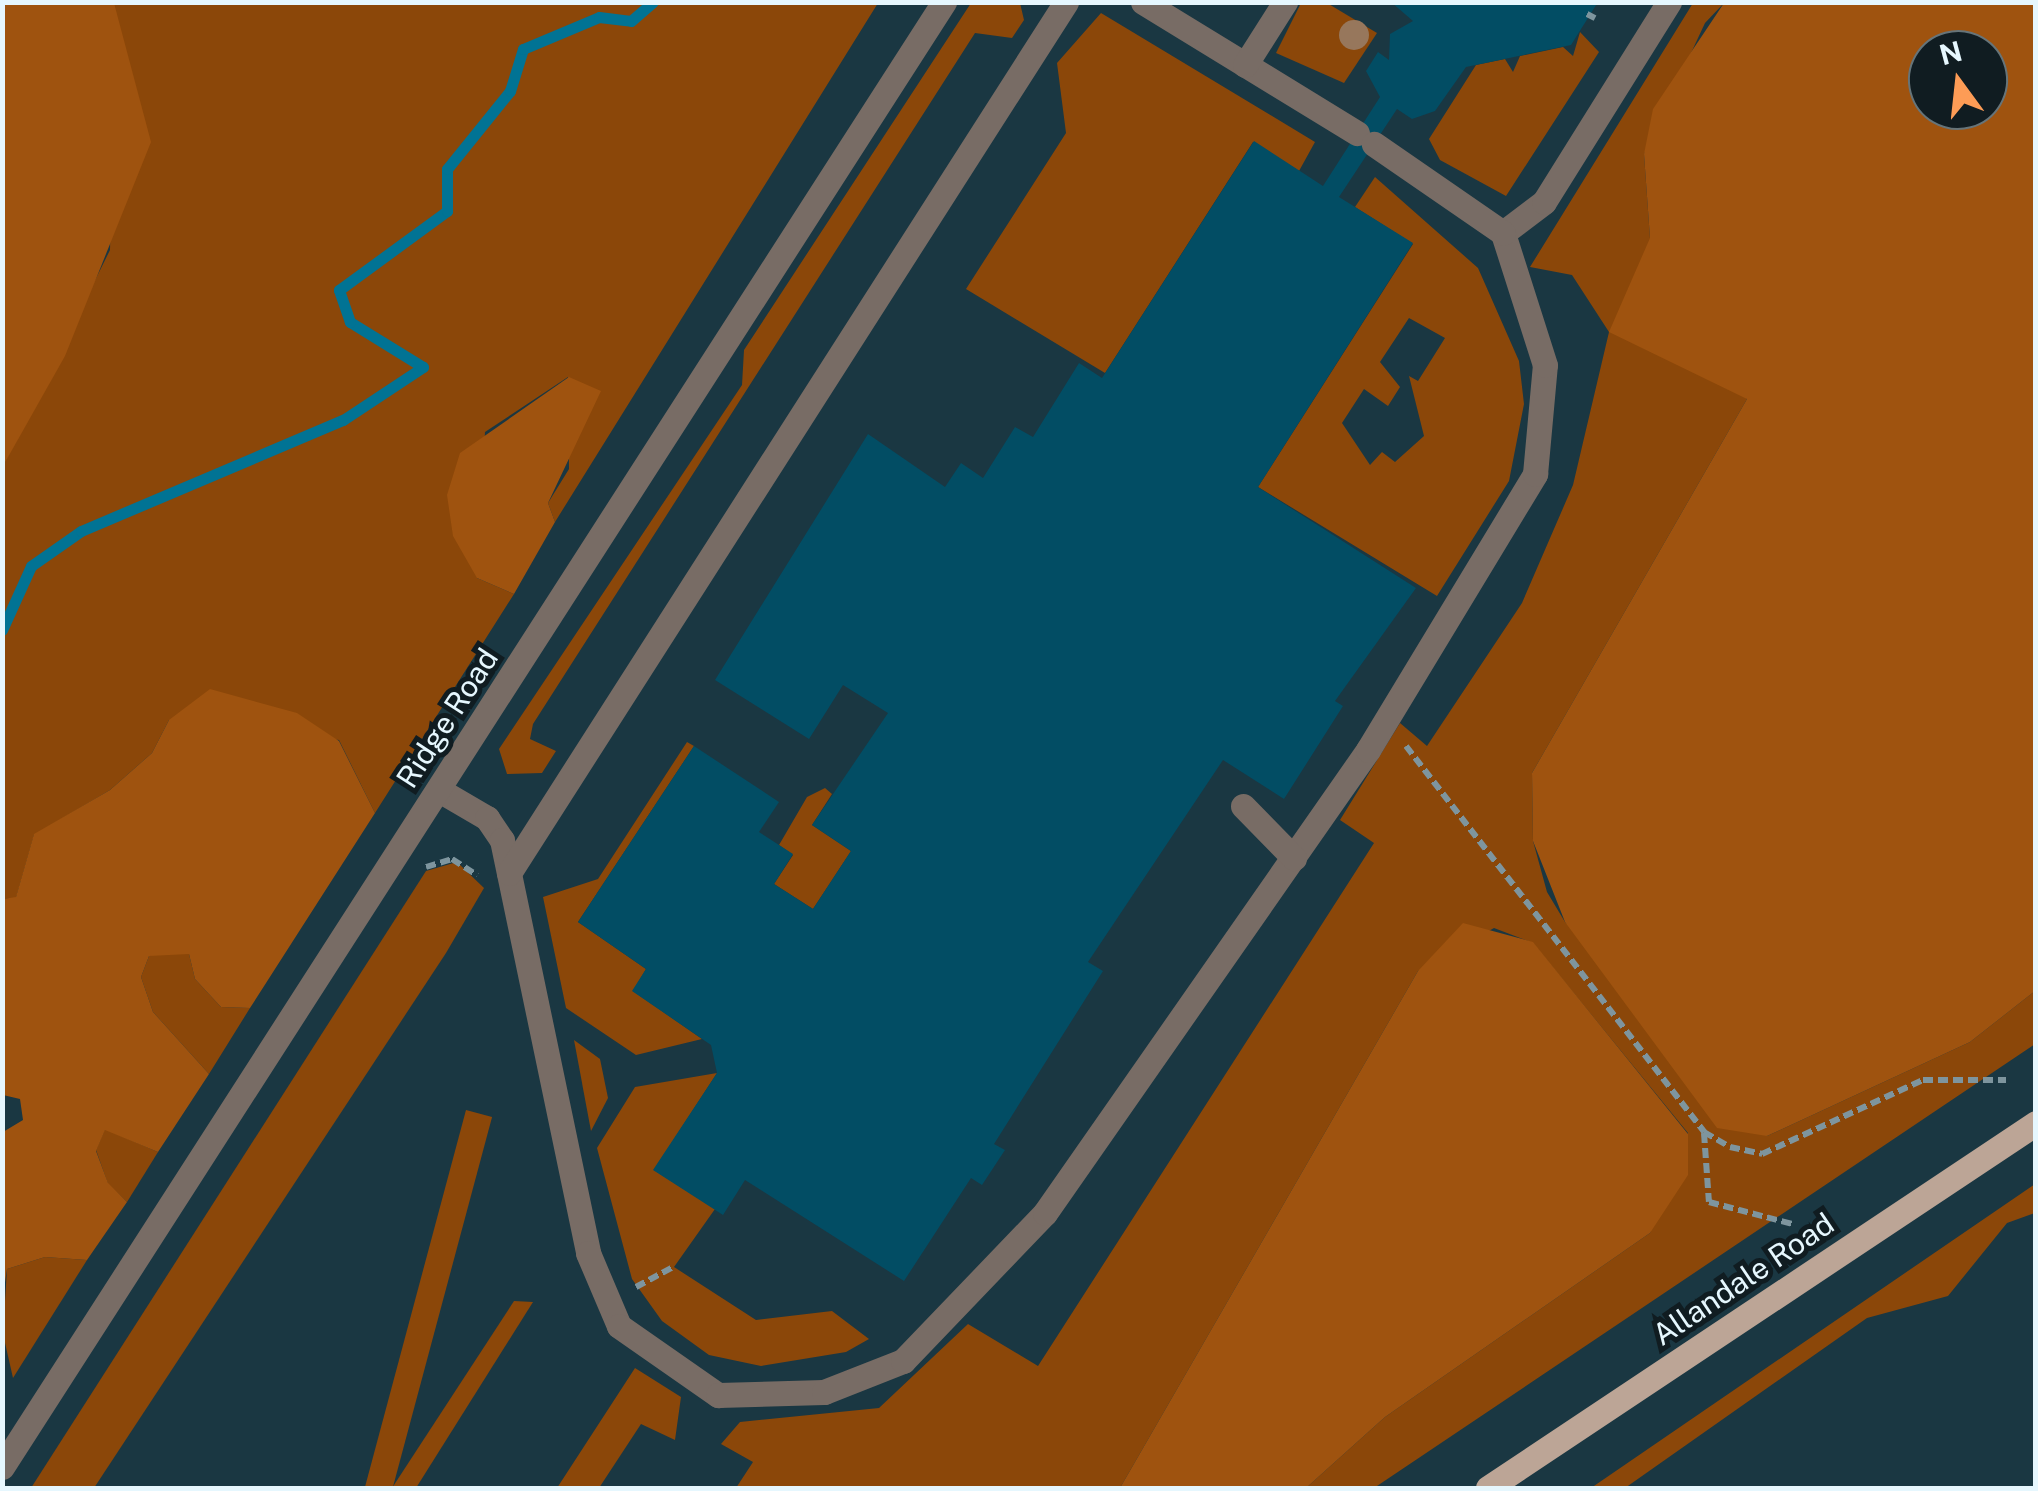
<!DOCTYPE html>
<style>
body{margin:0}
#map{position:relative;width:2038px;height:1491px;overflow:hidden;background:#1a3742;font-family:"Public Sans",sans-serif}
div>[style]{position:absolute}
.green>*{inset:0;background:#8b4709;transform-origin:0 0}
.forest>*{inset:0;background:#9f530f}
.stream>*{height:11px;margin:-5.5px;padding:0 5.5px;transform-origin:5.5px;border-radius:5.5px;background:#017394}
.building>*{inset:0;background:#024d64}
.path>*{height:6px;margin-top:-3px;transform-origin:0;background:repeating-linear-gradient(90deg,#7e959e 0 10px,transparent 0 15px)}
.minor>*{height:25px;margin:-12.5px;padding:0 12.5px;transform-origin:12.5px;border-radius:12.5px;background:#786c65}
.major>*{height:25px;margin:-12.5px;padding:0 12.5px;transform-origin:12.5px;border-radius:12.5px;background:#bca596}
.trees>*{width:30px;height:30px;margin:-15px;border-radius:50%;background:#97775c}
span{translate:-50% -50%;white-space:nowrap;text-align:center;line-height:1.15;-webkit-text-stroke:10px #101c21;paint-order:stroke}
.street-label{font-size:30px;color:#e6f7fe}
.frame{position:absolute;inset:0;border:5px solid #e6f7fe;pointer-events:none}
.north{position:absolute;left:1908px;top:30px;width:100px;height:100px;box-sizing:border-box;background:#101c21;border:2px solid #667479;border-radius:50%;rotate:345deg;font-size:28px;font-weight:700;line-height:40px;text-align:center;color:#e6f7fe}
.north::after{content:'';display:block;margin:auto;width:35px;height:45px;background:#fd9c56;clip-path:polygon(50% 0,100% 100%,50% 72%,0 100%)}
</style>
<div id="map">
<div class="green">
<div style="clip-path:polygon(114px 3px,878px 3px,555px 522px,548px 503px,569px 469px,568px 377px,485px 432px,477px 578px,514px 594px,375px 813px,339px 740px,169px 720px,152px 753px,110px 790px,34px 835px,16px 898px,3px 899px,3px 466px,110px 250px)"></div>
<div style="clip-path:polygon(971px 3px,1020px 3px,1024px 20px,1012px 38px,975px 33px,533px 724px,530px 739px,556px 751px,542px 773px,507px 774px,499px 749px,742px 385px,744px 350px)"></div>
<div style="clip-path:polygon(1301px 3px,1327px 3px,1377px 33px,1344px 83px,1276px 53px)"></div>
<div style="clip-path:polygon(1693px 3px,1724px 3px,1705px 23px,1644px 154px,1650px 238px,1747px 399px,1532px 773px,1533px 841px,1547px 892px,1565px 922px,1767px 1136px,1970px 1042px,2035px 991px,2035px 1044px,1374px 1488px,1306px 1488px,1385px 1417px,1650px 1233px,1688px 1133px,1533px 943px,1494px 928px,1418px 971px,1120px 1488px,736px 1488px,753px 1462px,721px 1444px,740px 1422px,879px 1408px,968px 1324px,1038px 1366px,1374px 843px,1340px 820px,1400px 723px,1427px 746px,1522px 603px,1573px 485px,1609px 332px,1572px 275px,1530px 267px)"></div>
<div style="clip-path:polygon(1101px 13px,1315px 142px,1299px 171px,1253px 142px,1105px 373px,966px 289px,1066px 133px,1057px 63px)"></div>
<div style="clip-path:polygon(1580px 32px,1599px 52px,1506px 196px,1440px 160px,1429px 139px,1476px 65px,1505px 59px,1513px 72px,1520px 56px,1563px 47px,1573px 56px)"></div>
<div style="clip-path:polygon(evenodd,1375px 177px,1478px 268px,1519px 361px,1524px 404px,1509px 481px,1437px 596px,1258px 487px,1413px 244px,1355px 207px,1375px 177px,1409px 318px,1445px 338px,1418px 381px,1409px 376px,1424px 436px,1395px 462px,1382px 452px,1370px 465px,1342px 423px,1364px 389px,1388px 406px,1400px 387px,1380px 362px,1409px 318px)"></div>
<div style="clip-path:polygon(687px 742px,694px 746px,578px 922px,646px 969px,633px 991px,702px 1039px,636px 1055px,566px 1008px,543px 897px,598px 879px)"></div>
<div style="clip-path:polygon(825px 788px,832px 794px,812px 825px,851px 851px,813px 909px,774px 884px,793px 855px,779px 845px,807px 797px)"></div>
<div style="clip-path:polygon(457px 862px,484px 888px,446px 953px,94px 1488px,31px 1488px,426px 871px)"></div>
<div style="clip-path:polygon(170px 948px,189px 954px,195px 979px,221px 1007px,250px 1008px,209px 1074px,153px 1012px,141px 977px,149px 956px)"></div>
<div style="clip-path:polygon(574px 1040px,600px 1059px,608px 1098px,591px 1131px)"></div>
<div style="clip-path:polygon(717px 1073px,654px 1170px,715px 1209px,674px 1267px,756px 1320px,832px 1311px,869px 1339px,846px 1352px,761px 1366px,709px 1355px,662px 1321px,632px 1279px,597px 1148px,635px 1087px)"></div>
<div style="left:466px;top:1110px;width:27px;height:450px;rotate:15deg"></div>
<div style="clip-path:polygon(105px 1129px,158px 1152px,127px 1202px,108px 1184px,96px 1150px)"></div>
<div style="clip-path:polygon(2035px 1184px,2035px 1213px,2007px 1223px,1948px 1296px,1867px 1318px,1625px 1488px,1591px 1488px)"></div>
<div style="clip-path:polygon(45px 1257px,87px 1260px,13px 1378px,3px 1334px,7px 1269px)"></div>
<div style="clip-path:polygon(514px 1301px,533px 1302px,416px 1488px,392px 1488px)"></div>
<div style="clip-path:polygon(635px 1368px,681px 1397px,675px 1440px,641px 1424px,599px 1488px,557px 1488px)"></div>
</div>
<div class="forest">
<div style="clip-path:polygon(3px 2px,114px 3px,151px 142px,65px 356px,3px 466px)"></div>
<div style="clip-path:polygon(evenodd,1724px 3px,2036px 3px,2035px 991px,1970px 1042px,1767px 1136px,1717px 1128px,1565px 922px,1533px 841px,1532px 773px,1747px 399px,1609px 332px,1650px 238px,1644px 154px,1653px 109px,1724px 3px,1988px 50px,1988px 110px,1928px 110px,1928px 50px,1988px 50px)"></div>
<div style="clip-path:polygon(569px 377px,601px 391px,548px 503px,555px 522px,514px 594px,477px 578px,453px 536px,447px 495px,460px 453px)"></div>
<div style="clip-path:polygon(210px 689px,297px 713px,339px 741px,375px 813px,250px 1008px,221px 1007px,195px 979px,189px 954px,149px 956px,141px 977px,153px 1012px,209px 1074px,158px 1152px,105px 1130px,96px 1151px,108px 1183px,127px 1202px,87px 1260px,45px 1257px,7px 1269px,3px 1296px,3px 1132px,23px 1120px,20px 1099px,3px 1095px,3px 899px,16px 897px,34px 834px,110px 790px,152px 753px,169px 720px)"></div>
<div style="clip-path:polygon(1463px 923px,1533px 942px,1688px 1134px,1688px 1175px,1650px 1233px,1385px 1417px,1306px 1488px,1120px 1488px,1418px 971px)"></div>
</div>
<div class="stream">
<div style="left:2px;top:630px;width:70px;rotate:-65.6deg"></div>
<div style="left:31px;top:566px;width:61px;rotate:-35deg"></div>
<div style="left:81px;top:531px;width:285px;rotate:-23deg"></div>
<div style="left:343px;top:420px;width:96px;rotate:-33.5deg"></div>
<div style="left:423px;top:367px;width:86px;rotate:-148.3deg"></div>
<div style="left:350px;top:322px;width:34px;rotate:-109deg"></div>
<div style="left:339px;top:290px;width:134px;rotate:-36.2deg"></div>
<div style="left:447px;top:211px;width:42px;rotate:-90deg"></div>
<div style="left:447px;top:169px;width:100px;rotate:-51.1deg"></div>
<div style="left:510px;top:91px;width:44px;rotate:-72.8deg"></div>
<div style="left:523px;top:49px;width:82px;rotate:-22.8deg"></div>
<div style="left:599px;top:17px;width:32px;rotate:7deg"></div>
<div style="left:631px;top:21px;width:29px;rotate:-41deg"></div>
</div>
<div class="building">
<div style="clip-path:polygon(1391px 2px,1598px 2px,1571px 45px,1466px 67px,1435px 111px,1412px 119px,1397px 109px,1339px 197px,1413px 243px,1258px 487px,1416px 588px,1335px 701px,1343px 706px,1284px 799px,1223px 760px,1088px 962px,1103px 971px,994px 1144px,1005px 1150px,982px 1185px,971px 1178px,904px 1281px,745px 1180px,723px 1215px,653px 1170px,717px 1073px,711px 1045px,632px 991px,646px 969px,578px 922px,694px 746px,779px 802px,759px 832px,793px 854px,774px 884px,813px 909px,851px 851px,812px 825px,888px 713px,843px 685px,809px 739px,715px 680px,868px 434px,945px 487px,961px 463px,983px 478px,1015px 427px,1033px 437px,1079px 363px,1102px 378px,1254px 141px,1323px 186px,1380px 97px,1366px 71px,1378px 52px,1389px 60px,1390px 34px,1413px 21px)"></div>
</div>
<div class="path">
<div style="left:1587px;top:14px;width:9px;rotate:27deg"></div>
<div style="left:1406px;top:746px;width:488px;rotate:52.3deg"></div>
<div style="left:1704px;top:1132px;width:30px;rotate:30deg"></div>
<div style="left:1730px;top:1147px;width:33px;rotate:12deg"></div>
<div style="left:1762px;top:1154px;width:177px;rotate:-24.7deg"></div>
<div style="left:1923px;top:1080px;width:83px"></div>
<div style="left:426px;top:867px;width:27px;rotate:-17deg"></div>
<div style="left:452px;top:859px;width:30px;rotate:33deg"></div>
<div style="left:1704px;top:1133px;width:69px;rotate:85.9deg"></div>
<div style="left:1709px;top:1202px;width:86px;rotate:14.8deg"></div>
<div style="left:636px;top:1287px;width:42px;rotate:-28.4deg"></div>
</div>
<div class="minor">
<div style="left:1143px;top:2px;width:251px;rotate:31.5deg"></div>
<div style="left:1245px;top:65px;width:75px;rotate:-57.6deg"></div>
<div style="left:1503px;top:233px;width:51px;rotate:-37.1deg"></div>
<div style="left:1544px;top:202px;width:236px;rotate:-58deg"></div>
<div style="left:439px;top:790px;width:56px;rotate:30.3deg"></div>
<div style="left:487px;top:818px;width:27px;rotate:56deg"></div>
<div style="left:502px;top:840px;width:422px;rotate:78.2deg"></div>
<div style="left:588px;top:1253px;width:79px;rotate:67deg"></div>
<div style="left:619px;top:1326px;width:121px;rotate:34.9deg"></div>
<div style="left:718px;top:1395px;width:106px;rotate:-1.6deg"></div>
<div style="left:824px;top:1392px;width:85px;rotate:-21.4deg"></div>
<div style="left:903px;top:1361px;width:205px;rotate:-46.2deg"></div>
<div style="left:1045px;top:1213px;width:565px;rotate:-55.1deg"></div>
<div style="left:1368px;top:750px;width:323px;rotate:-58.8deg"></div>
<div style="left:1535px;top:474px;width:109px;rotate:-84.8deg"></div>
<div style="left:1545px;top:365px;width:139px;rotate:-107.7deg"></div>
<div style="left:1503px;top:233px;width:157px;rotate:-145.4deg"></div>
<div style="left:1243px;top:806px;width:73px;rotate:45.6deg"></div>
<div style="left:509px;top:873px;width:1034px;rotate:-57.4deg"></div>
<div style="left:2px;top:1467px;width:1742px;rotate:-57.26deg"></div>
</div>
<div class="major">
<div style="left:1488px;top:1488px;width:658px;rotate:-33.67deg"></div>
</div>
<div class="trees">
<div style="left:1354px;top:35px"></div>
</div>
<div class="street-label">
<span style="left:447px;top:718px;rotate:-57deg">Ridge Road</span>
<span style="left:1743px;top:1279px;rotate:-34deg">Allandale Road</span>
</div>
<div class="frame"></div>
<div class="north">N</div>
</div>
